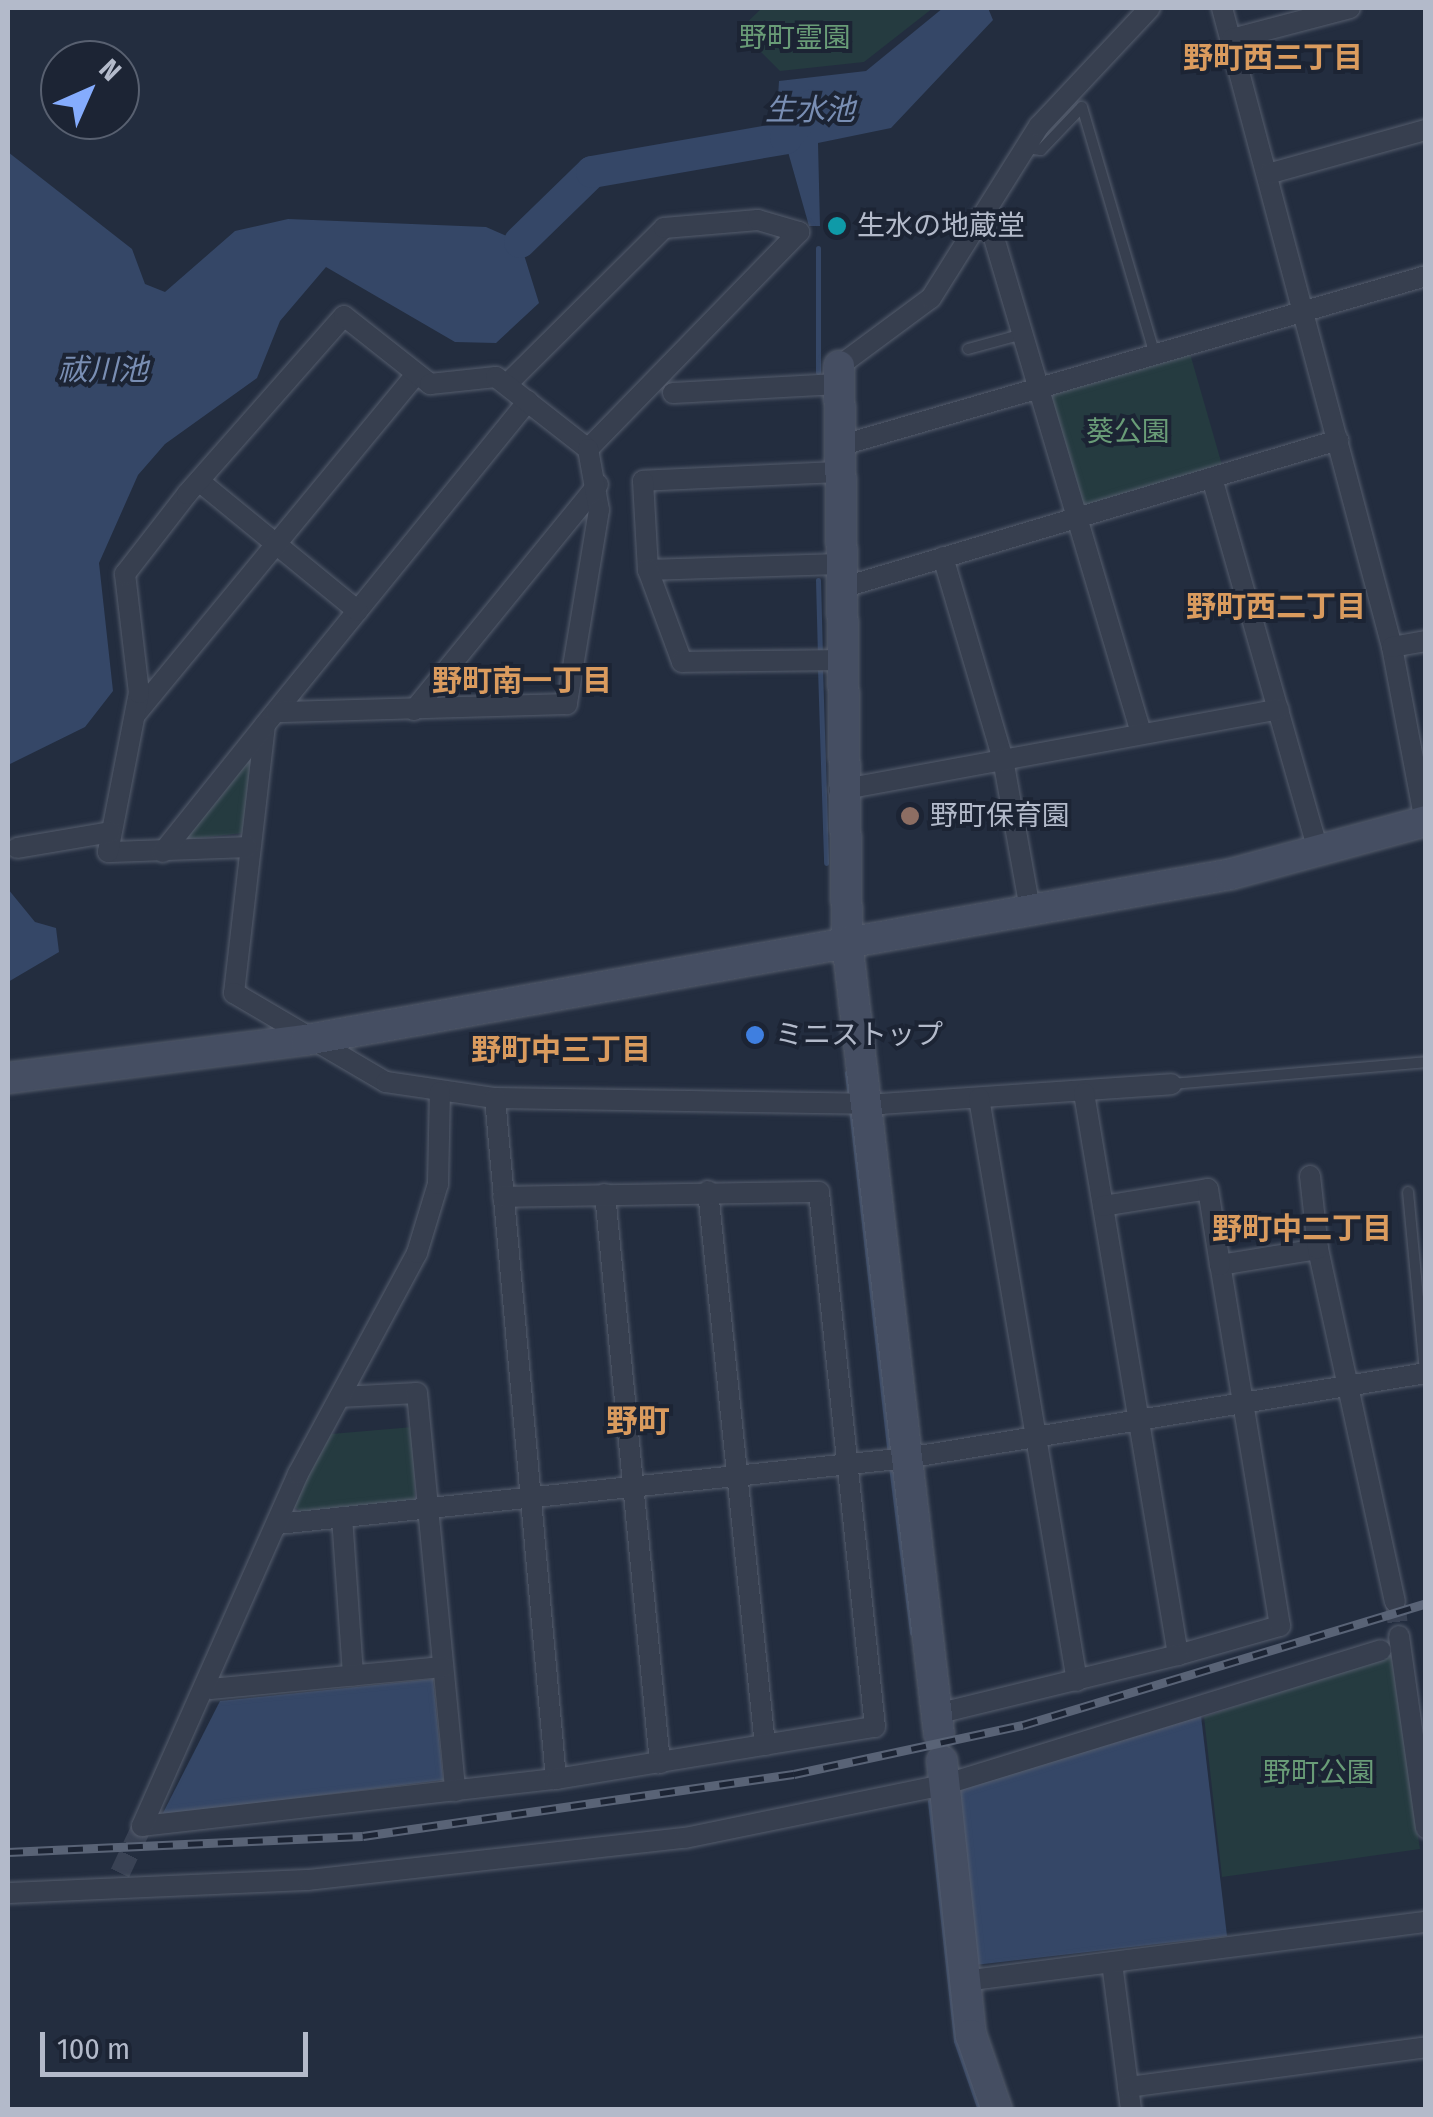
<!DOCTYPE html>
<meta charset="utf-8">
<style>
body{margin:0}
#map{position:relative;width:1433px;height:2117px;overflow:hidden;background:#232d3f;font-family:"Fira Sans Condensed","Noto Sans JP",sans-serif}
div>[style]{position:absolute}
.green>*{inset:0;background:#253b40;transform-origin:0 0}
.water>*{inset:0;background:#354767}
.stream>*{height:5px;margin:-2.5px;padding:0 2.5px;transform-origin:2.5px;border-radius:2.5px;background:#354767}
.river>*{height:32px;margin:-16px;padding:0 16px;transform-origin:16px;border-radius:16px;background:#354767}
.street-tunnel>*{height:20px;margin-top:-10px;transform-origin:0;background:repeating-linear-gradient(90deg,#394254 0 20px,transparent 0 30px)}
.roads{filter:drop-shadow(0 0 2px #555d6d) drop-shadow(0 0 2px #555d6d)}
.lane>*{height:10px;margin:-5px;padding:0 5px;transform-origin:5px;border-radius:5px;background:#373f4f}
.street>*{height:20px;margin:-10px;padding:0 10px;transform-origin:10px;border-radius:10px;background:#373f4f}
.secondary>*{height:30px;margin:-15px;padding:0 15px;transform-origin:15px;border-radius:15px;background:#454e62}
.rail>*{height:9px;margin-top:-4.5px;transform-origin:0;background:repeating-linear-gradient(90deg,#1c2434 0 15px,#596376 0 30px);box-sizing:border-box;border-block:2px solid #596376}
.dots>*{width:28px;height:28px;translate:-50% -50%;box-sizing:border-box;border:5px solid #1c2434;border-radius:50%}
span{translate:-50% -50%;white-space:nowrap;text-align:center;line-height:1.15;-webkit-text-stroke:8px #1c2434;paint-order:stroke}
.park-label{font-size:28px;color:#699c77}
.poi-label{font-size:28px;color:#b3baca}
.left{translate:0 -50%;text-align:left}
.neighbourhood-label{font-size:30px;color:#da9b5e;font-weight:700}
.water-label{font-size:30px;color:#798eb3;font-style:italic}
.quarter-label{font-size:32px;color:#da9b5e;font-weight:700}
.frame{position:absolute;inset:0;border:10px solid #b3baca;pointer-events:none}
.north{position:absolute;left:40px;top:40px;width:100px;height:100px;box-sizing:border-box;background:#1c2434;border:2px solid #586070;border-radius:50%;rotate:45deg;font-size:28px;font-weight:700;line-height:40px;text-align:center;color:#b3baca}
.north::after{content:'';display:block;margin:auto;width:35px;height:45px;background:#85acfd;clip-path:polygon(50% 0,100% 100%,50% 72%,0 100%)}
.scale{position:absolute;left:40px;top:2032px;width:268px;height:45px;box-sizing:border-box;border:5px solid #b3baca;border-top:0;padding-left:12px;font-size:30px;line-height:35px;white-space:nowrap;color:#b3baca;-webkit-text-stroke:8px #1c2434;paint-order:stroke}
</style>
<div id="map">
<div class="green">
<div style="clip-path:polygon(762px 8px,933px 8px,864px 62px,780px 71px,739px 30px)"></div>
<div style="left:1189px;top:350px;width:121px;height:148px;rotate:74deg"></div>
<div style="clip-path:polygon(255px 748px,243px 833px,180px 840px)"></div>
<div style="clip-path:polygon(413px 1427px,415px 1500px,302px 1512px,291px 1505px,331px 1434px)"></div>
<div style="clip-path:polygon(1391px 1654px,1420px 1849px,1222px 1877px,1204px 1717px)"></div>
</div>
<div class="water">
<div style="clip-path:polygon(943px 8px,988px 8px,993px 20px,891px 128px,818px 143px,820px 226px,809px 226px,777px 113px,779px 81px,866px 71px)"></div>
<div style="clip-path:polygon(8px 152px,132px 249px,145px 284px,165px 292px,235px 231px,288px 219px,486px 227px,520px 242px,539px 303px,496px 343px,455px 342px,326px 267px,280px 321px,257px 378px,165px 444px,138px 475px,99px 563px,113px 691px,85px 727px,8px 765px)"></div>
<div style="clip-path:polygon(8px 889px,35px 922px,56px 928px,59px 952px,8px 982px)"></div>
<div style="clip-path:polygon(433px 1679px,443px 1780px,162px 1815px,220px 1701px)"></div>
<div style="clip-path:polygon(1201px 1716px,1227px 1936px,975px 1965px,956px 1787px)"></div>
</div>
<div class="stream">
<div style="left:818px;top:372px;width:124px;rotate:-90deg"></div>
<div style="left:818px;top:580px;width:77px;rotate:88.5deg"></div>
<div style="left:820px;top:668px;width:195px;rotate:88.2deg"></div>
<div style="left:847px;top:1073px;width:24px;rotate:83deg"></div>
<div style="left:851px;top:1108px;width:349px;rotate:83.6deg"></div>
<div style="left:891px;top:1466px;width:168px;rotate:82.8deg"></div>
<div style="left:930px;top:1801px;width:241px;rotate:83.8deg"></div>
<div style="left:956px;top:2041px;width:73px;rotate:70.8deg"></div>
</div>
<div class="river">
<div style="left:520px;top:242px;width:100px;rotate:-44.2deg"></div>
<div style="left:592px;top:172px;width:197px;rotate:-9.9deg"></div>
<div style="left:786px;top:138px;width:41px;rotate:-52deg"></div>
</div>
<div class="street-tunnel">
<div style="left:1395px;top:1602px;width:34px;rotate:83deg"></div>
<div style="left:120px;top:1873px;width:52px;rotate:-64.9deg"></div>
</div>
<div class="roads">
<div class="lane">
<div style="left:1025px;top:148px;width:16px;rotate:7deg"></div>
<div style="left:1041px;top:150px;width:59px;rotate:-46.4deg"></div>
<div style="left:1082px;top:107px;width:255px;rotate:73.6deg"></div>
<div style="left:968px;top:349px;width:57px;rotate:-15.3deg"></div>
<div style="left:1171px;top:1084px;width:256px;rotate:-4.9deg"></div>
<div style="left:1408px;top:1192px;width:181px;rotate:84.6deg"></div>
</div>
<div class="street">
<div style="left:1222px;top:8px;width:661px;rotate:75.1deg"></div>
<div style="left:1392px;top:647px;width:177px;rotate:79.3deg"></div>
<div style="left:1232px;top:39px;width:122px;rotate:-14.7deg"></div>
<div style="left:1268px;top:174px;width:164px;rotate:-15.6deg"></div>
<div style="left:986px;top:211px;width:545px;rotate:73.46deg"></div>
<div style="left:839px;top:366px;width:114px;rotate:-36.5deg"></div>
<div style="left:931px;top:298px;width:203px;rotate:-57.9deg"></div>
<div style="left:1039px;top:126px;width:162px;rotate:-46.8deg"></div>
<div style="left:507px;top:384px;width:221px;rotate:-44.8deg"></div>
<div style="left:664px;top:228px;width:94px;rotate:-4.9deg"></div>
<div style="left:758px;top:220px;width:43px;rotate:16.3deg"></div>
<div style="left:799px;top:232px;width:303px;rotate:134.2deg"></div>
<div style="left:673px;top:393px;width:165px;rotate:-3.1deg"></div>
<div style="left:528px;top:401px;width:417px;rotate:129.1deg"></div>
<div style="left:265px;top:725px;width:270px;rotate:96.6deg"></div>
<div style="left:234px;top:993px;width:176px;rotate:30.4deg"></div>
<div style="left:386px;top:1082px;width:110px;rotate:8.4deg"></div>
<div style="left:495px;top:1098px;width:386px;rotate:0.9deg"></div>
<div style="left:881px;top:1104px;width:291px;rotate:-3.9deg"></div>
<div style="left:839px;top:446px;width:611px;rotate:-16.15deg"></div>
<div style="left:838px;top:472px;width:195px;rotate:177.4deg"></div>
<div style="left:643px;top:481px;width:89px;rotate:86.8deg"></div>
<div style="left:648px;top:570px;width:190px;rotate:-1.8deg"></div>
<div style="left:1212px;top:478px;width:387px;rotate:74.1deg"></div>
<div style="left:199px;top:481px;width:205px;rotate:39.3deg"></div>
<div style="left:943px;top:557px;width:211px;rotate:73.5deg"></div>
<div style="left:1003px;top:759px;width:152px;rotate:79.8deg"></div>
<div style="left:648px;top:570px;width:98px;rotate:69.7deg"></div>
<div style="left:682px;top:662px;width:155px;rotate:-0.7deg"></div>
<div style="left:838px;top:589px;width:522px;rotate:-16.59deg"></div>
<div style="left:1392px;top:647px;width:35px;rotate:-10deg"></div>
<div style="left:414px;top:710px;width:291px;rotate:-50.8deg"></div>
<div style="left:136px;top:714px;width:438px;rotate:-50.5deg"></div>
<div style="left:839px;top:790px;width:447px;rotate:-10.4deg"></div>
<div style="left:247px;top:847px;width:139px;rotate:177.9deg"></div>
<div style="left:108px;top:852px;width:162px;rotate:-79deg"></div>
<div style="left:139px;top:693px;width:120px;rotate:-96.7deg"></div>
<div style="left:125px;top:574px;width:101px;rotate:-52.2deg"></div>
<div style="left:187px;top:494px;width:237px;rotate:-48.6deg"></div>
<div style="left:344px;top:316px;width:110px;rotate:38.3deg"></div>
<div style="left:430px;top:384px;width:66px;rotate:-6.1deg"></div>
<div style="left:496px;top:377px;width:117px;rotate:38deg"></div>
<div style="left:588px;top:449px;width:62px;rotate:79.8deg"></div>
<div style="left:599px;top:510px;width:197px;rotate:99.4deg"></div>
<div style="left:567px;top:704px;width:291px;rotate:178.4deg"></div>
<div style="left:17px;top:848px;width:95px;rotate:-9.7deg"></div>
<div style="left:163px;top:852px;width:161px;rotate:-51.3deg"></div>
<div style="left:1084px;top:1093px;width:570px;rotate:80.5deg"></div>
<div style="left:1178px;top:1655px;width:106px;rotate:-15.9deg"></div>
<div style="left:1280px;top:1626px;width:366px;rotate:-99.4deg"></div>
<div style="left:1220px;top:1265px;width:99px;rotate:-9.3deg"></div>
<div style="left:1318px;top:1249px;width:361px;rotate:77.7deg"></div>
<div style="left:495px;top:1098px;width:684px;rotate:84.88deg"></div>
<div style="left:979px;top:1098px;width:591px;rotate:80.46deg"></div>
<div style="left:1310px;top:1176px;width:73px;rotate:83.7deg"></div>
<div style="left:708px;top:1191px;width:557px;rotate:84.13deg"></div>
<div style="left:605px;top:1194px;width:572px;rotate:84.48deg"></div>
<div style="left:1103px;top:1206px;width:106px;rotate:-9.2deg"></div>
<div style="left:1208px;top:1189px;width:77px;rotate:81deg"></div>
<div style="left:340px;top:1397px;width:77px;rotate:-3deg"></div>
<div style="left:417px;top:1393px;width:400px;rotate:84.5deg"></div>
<div style="left:342px;top:1517px;width:159px;rotate:86deg"></div>
<div style="left:278px;top:1524px;width:632px;rotate:-5.99deg"></div>
<div style="left:907px;top:1458px;width:526px;rotate:-9.3deg"></div>
<div style="left:1399px;top:1636px;width:194px;rotate:82deg"></div>
<div style="left:210px;top:1689px;width:234px;rotate:-5.4deg"></div>
<div style="left:936px;top:1714px;width:249px;rotate:-13.7deg"></div>
<div style="left:142px;top:1826px;width:417px;rotate:-6.5deg"></div>
<div style="left:556px;top:1779px;width:323px;rotate:-9.3deg"></div>
<div style="left:875px;top:1727px;width:538px;rotate:-95.98deg"></div>
<div style="left:819px;top:1192px;width:316px;rotate:179.1deg"></div>
<div style="left:142px;top:1826px;width:385px;rotate:-66.1deg"></div>
<div style="left:298px;top:1474px;width:251px;rotate:-61.7deg"></div>
<div style="left:417px;top:1253px;width:72px;rotate:-73.1deg"></div>
<div style="left:438px;top:1184px;width:92px;rotate:-88.8deg"></div>
<div style="left:8px;top:1893px;width:300px;rotate:-2.5deg"></div>
<div style="left:308px;top:1880px;width:379px;rotate:-6.4deg"></div>
<div style="left:685px;top:1838px;width:263px;rotate:-11.6deg"></div>
<div style="left:943px;top:1785px;width:458px;rotate:-17.1deg"></div>
<div style="left:1112px;top:1963px;width:148px;rotate:82.6deg"></div>
<div style="left:964px;top:1981px;width:466px;rotate:-7.3deg"></div>
<div style="left:1128px;top:2087px;width:301px;rotate:-7.6deg"></div>
</div>
<div class="secondary">
<div style="left:839px;top:366px;width:575px;rotate:89.2deg"></div>
<div style="left:847px;top:941px;width:798px;rotate:83.38deg"></div>
<div style="left:8px;top:1078px;width:300px;rotate:-7.3deg"></div>
<div style="left:306px;top:1040px;width:940px;rotate:-10.17deg"></div>
<div style="left:1231px;top:874px;width:202px;rotate:-15.2deg"></div>
<div style="left:942px;top:1761px;width:276px;rotate:84deg"></div>
<div style="left:971px;top:2035px;width:79px;rotate:70.9deg"></div>
</div>
</div>
<div class="rail">
<div style="left:8px;top:1852px;width:355px;rotate:-2.6deg"></div>
<div style="left:363px;top:1836px;width:435px;rotate:-8.2deg"></div>
<div style="left:794px;top:1774px;width:234px;rotate:-12.1deg"></div>
<div style="left:1023px;top:1725px;width:421px;rotate:-16.8deg"></div>
</div>
<div class="dots">
<div style="left:837px;top:226px;background:#0f9aa8"></div>
<div style="left:910px;top:816px;background:#8d6e63"></div>
<div style="left:755px;top:1035px;background:#3f7fe0"></div>
</div>
<div class="park-label">
<span style="left:795px;top:38px">野町霊園</span>
<span style="left:1128px;top:432px">葵公園</span>
<span style="left:1319px;top:1773px">野町公園</span>
</div>
<div class="poi-label">
<span class="left" style="left:857px;top:226px">生水の地蔵堂</span>
<span class="left" style="left:930px;top:816px">野町保育園</span>
<span class="left" style="left:775px;top:1035px">ミニストップ</span>
</div>
<div class="neighbourhood-label">
<span style="left:1273px;top:58px">野町西三丁目</span>
<span style="left:1276px;top:607px">野町西二丁目</span>
<span style="left:522px;top:681px">野町南一丁目</span>
<span style="left:561px;top:1050px">野町中三丁目</span>
<span style="left:1302px;top:1229px">野町中二丁目</span>
</div>
<div class="water-label">
<span style="left:810px;top:110px">生水池</span>
<span style="left:103px;top:370px">祓川池</span>
</div>
<div class="quarter-label">
<span style="left:638px;top:1421px">野町</span>
</div>
<div class="frame"></div>
<div class="north">N</div>
<div class="scale">100 m</div>
</div>
